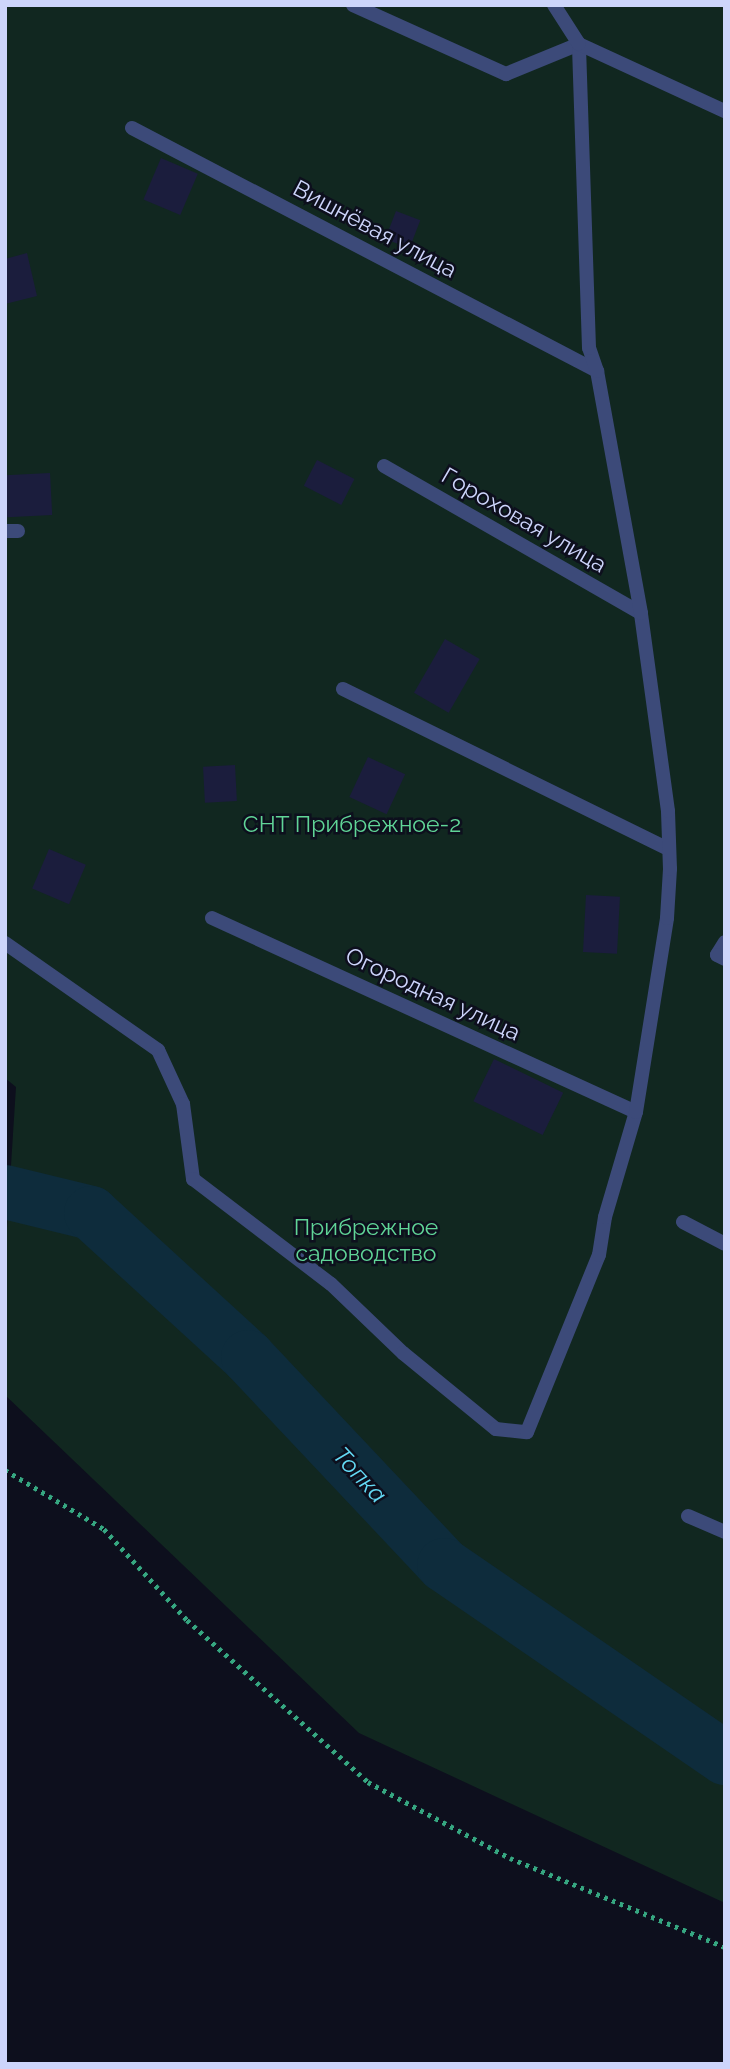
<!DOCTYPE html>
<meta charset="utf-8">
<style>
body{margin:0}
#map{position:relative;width:730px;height:2069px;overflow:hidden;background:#0d0f1d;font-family:Raleway,sans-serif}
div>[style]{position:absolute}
.green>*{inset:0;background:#112720}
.river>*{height:54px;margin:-27px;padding:0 27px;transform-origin:27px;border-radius:27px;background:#0e2c3c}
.building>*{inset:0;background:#1b1d3d;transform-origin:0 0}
.path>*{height:4.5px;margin-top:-2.25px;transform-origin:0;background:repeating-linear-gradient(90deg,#36a781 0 3.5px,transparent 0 8.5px)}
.service>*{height:14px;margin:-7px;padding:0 7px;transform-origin:7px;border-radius:7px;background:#3c4a79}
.minor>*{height:14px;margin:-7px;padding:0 7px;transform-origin:7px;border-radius:7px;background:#3c4a79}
.tertiary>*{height:14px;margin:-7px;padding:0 7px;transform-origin:7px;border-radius:7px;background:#3c4a79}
span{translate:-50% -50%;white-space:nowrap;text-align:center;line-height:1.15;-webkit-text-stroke:5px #0d0f1d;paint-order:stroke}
.street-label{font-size:23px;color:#cdd5fb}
.park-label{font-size:23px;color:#60d597}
.water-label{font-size:24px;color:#63d9f4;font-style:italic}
.frame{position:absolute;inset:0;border:7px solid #cdd5fb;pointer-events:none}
</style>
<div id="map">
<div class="green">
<div style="clip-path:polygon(5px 5px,725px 5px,725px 1903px,359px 1733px,5px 1395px,5px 1259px,16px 1087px,5px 1078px)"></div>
</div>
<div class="river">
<div style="left:5px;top:1192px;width:89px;rotate:13.7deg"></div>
<div style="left:91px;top:1213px;width:213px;rotate:42.5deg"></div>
<div style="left:248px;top:1357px;width:286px;rotate:46.7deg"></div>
<div style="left:444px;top:1565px;width:341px;rotate:34.5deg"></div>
</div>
<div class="building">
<div style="left:161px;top:158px;width:40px;height:45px;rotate:23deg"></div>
<div style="left:396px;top:211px;width:26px;height:30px;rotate:21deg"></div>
<div style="clip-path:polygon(27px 253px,37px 296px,5px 304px,5px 259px)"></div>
<div style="left:317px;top:460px;width:42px;height:29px;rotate:27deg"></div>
<div style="left:50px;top:473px;width:42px;height:45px;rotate:87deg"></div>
<div style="left:445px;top:639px;width:40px;height:62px;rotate:30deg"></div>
<div style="left:368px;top:757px;width:41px;height:44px;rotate:25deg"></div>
<div style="left:235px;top:765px;width:36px;height:32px;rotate:87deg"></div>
<div style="left:49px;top:849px;width:40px;height:43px;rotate:23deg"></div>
<div style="left:586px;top:895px;width:34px;height:57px;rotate:3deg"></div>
<div style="left:494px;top:1059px;width:77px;height:47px;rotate:26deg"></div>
</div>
<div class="path">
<div style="left:5px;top:1470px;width:115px;rotate:30.8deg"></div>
<div style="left:104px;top:1529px;width:123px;rotate:47.6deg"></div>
<div style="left:187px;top:1620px;width:243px;rotate:41.8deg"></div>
<div style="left:368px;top:1782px;width:161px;rotate:28.2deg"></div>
<div style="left:510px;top:1858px;width:233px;rotate:22.5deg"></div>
</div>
<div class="service">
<div style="left:353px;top:5px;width:168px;rotate:24.3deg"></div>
<div style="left:506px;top:74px;width:79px;rotate:-22.3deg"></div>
<div style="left:384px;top:466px;width:296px;rotate:29.8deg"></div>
<div style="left:5px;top:531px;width:13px"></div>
<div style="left:343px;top:689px;width:362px;rotate:26.2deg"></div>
<div style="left:212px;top:918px;width:466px;rotate:24.6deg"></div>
<div style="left:725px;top:942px;width:15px;rotate:122deg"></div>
<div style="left:717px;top:955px;width:9px;rotate:27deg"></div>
<div style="left:158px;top:1050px;width:60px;rotate:65.2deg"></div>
<div style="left:183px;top:1104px;width:76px;rotate:82.4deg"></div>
<div style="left:193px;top:1179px;width:173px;rotate:37.3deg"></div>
<div style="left:331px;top:1284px;width:100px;rotate:43.8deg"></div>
<div style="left:403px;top:1353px;width:120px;rotate:39.3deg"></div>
<div style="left:496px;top:1429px;width:31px;rotate:6deg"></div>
<div style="left:683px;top:1222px;width:47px;rotate:27.6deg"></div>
<div style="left:688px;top:1516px;width:40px;rotate:23.4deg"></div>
</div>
<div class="minor">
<div style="left:132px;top:128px;width:525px;rotate:27.59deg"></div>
<div style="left:5px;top:943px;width:187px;rotate:35deg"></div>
<div style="left:527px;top:1432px;width:191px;rotate:-67.9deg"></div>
<div style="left:599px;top:1255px;width:38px;rotate:-81deg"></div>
<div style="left:605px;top:1217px;width:109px;rotate:-73.6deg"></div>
<div style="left:636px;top:1112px;width:196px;rotate:-80.9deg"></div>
<div style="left:667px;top:918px;width:49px;rotate:-86.5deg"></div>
<div style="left:670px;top:869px;width:58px;rotate:-92deg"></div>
<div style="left:668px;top:811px;width:200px;rotate:-97.8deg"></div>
<div style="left:641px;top:613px;width:246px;rotate:-100.3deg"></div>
<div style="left:597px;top:371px;width:24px;rotate:-109deg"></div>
<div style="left:589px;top:348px;width:304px;rotate:-91.9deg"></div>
<div style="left:579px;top:44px;width:161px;rotate:24.7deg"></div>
</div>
<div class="tertiary">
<div style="left:554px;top:5px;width:46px;rotate:57.3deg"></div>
</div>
<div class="street-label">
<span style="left:375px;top:229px;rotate:28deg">Вишнёвая улица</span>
<span style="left:524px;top:520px;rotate:30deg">Гороховая улица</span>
<span style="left:433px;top:994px;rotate:25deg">Огородная улица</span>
</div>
<div class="park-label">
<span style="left:352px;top:824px">СНТ Прибрежное-2</span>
<span style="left:366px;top:1240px">Прибрежное<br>садоводство</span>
</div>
<div class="water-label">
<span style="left:360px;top:1475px;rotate:47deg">Топка</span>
</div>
<div class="frame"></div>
</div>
